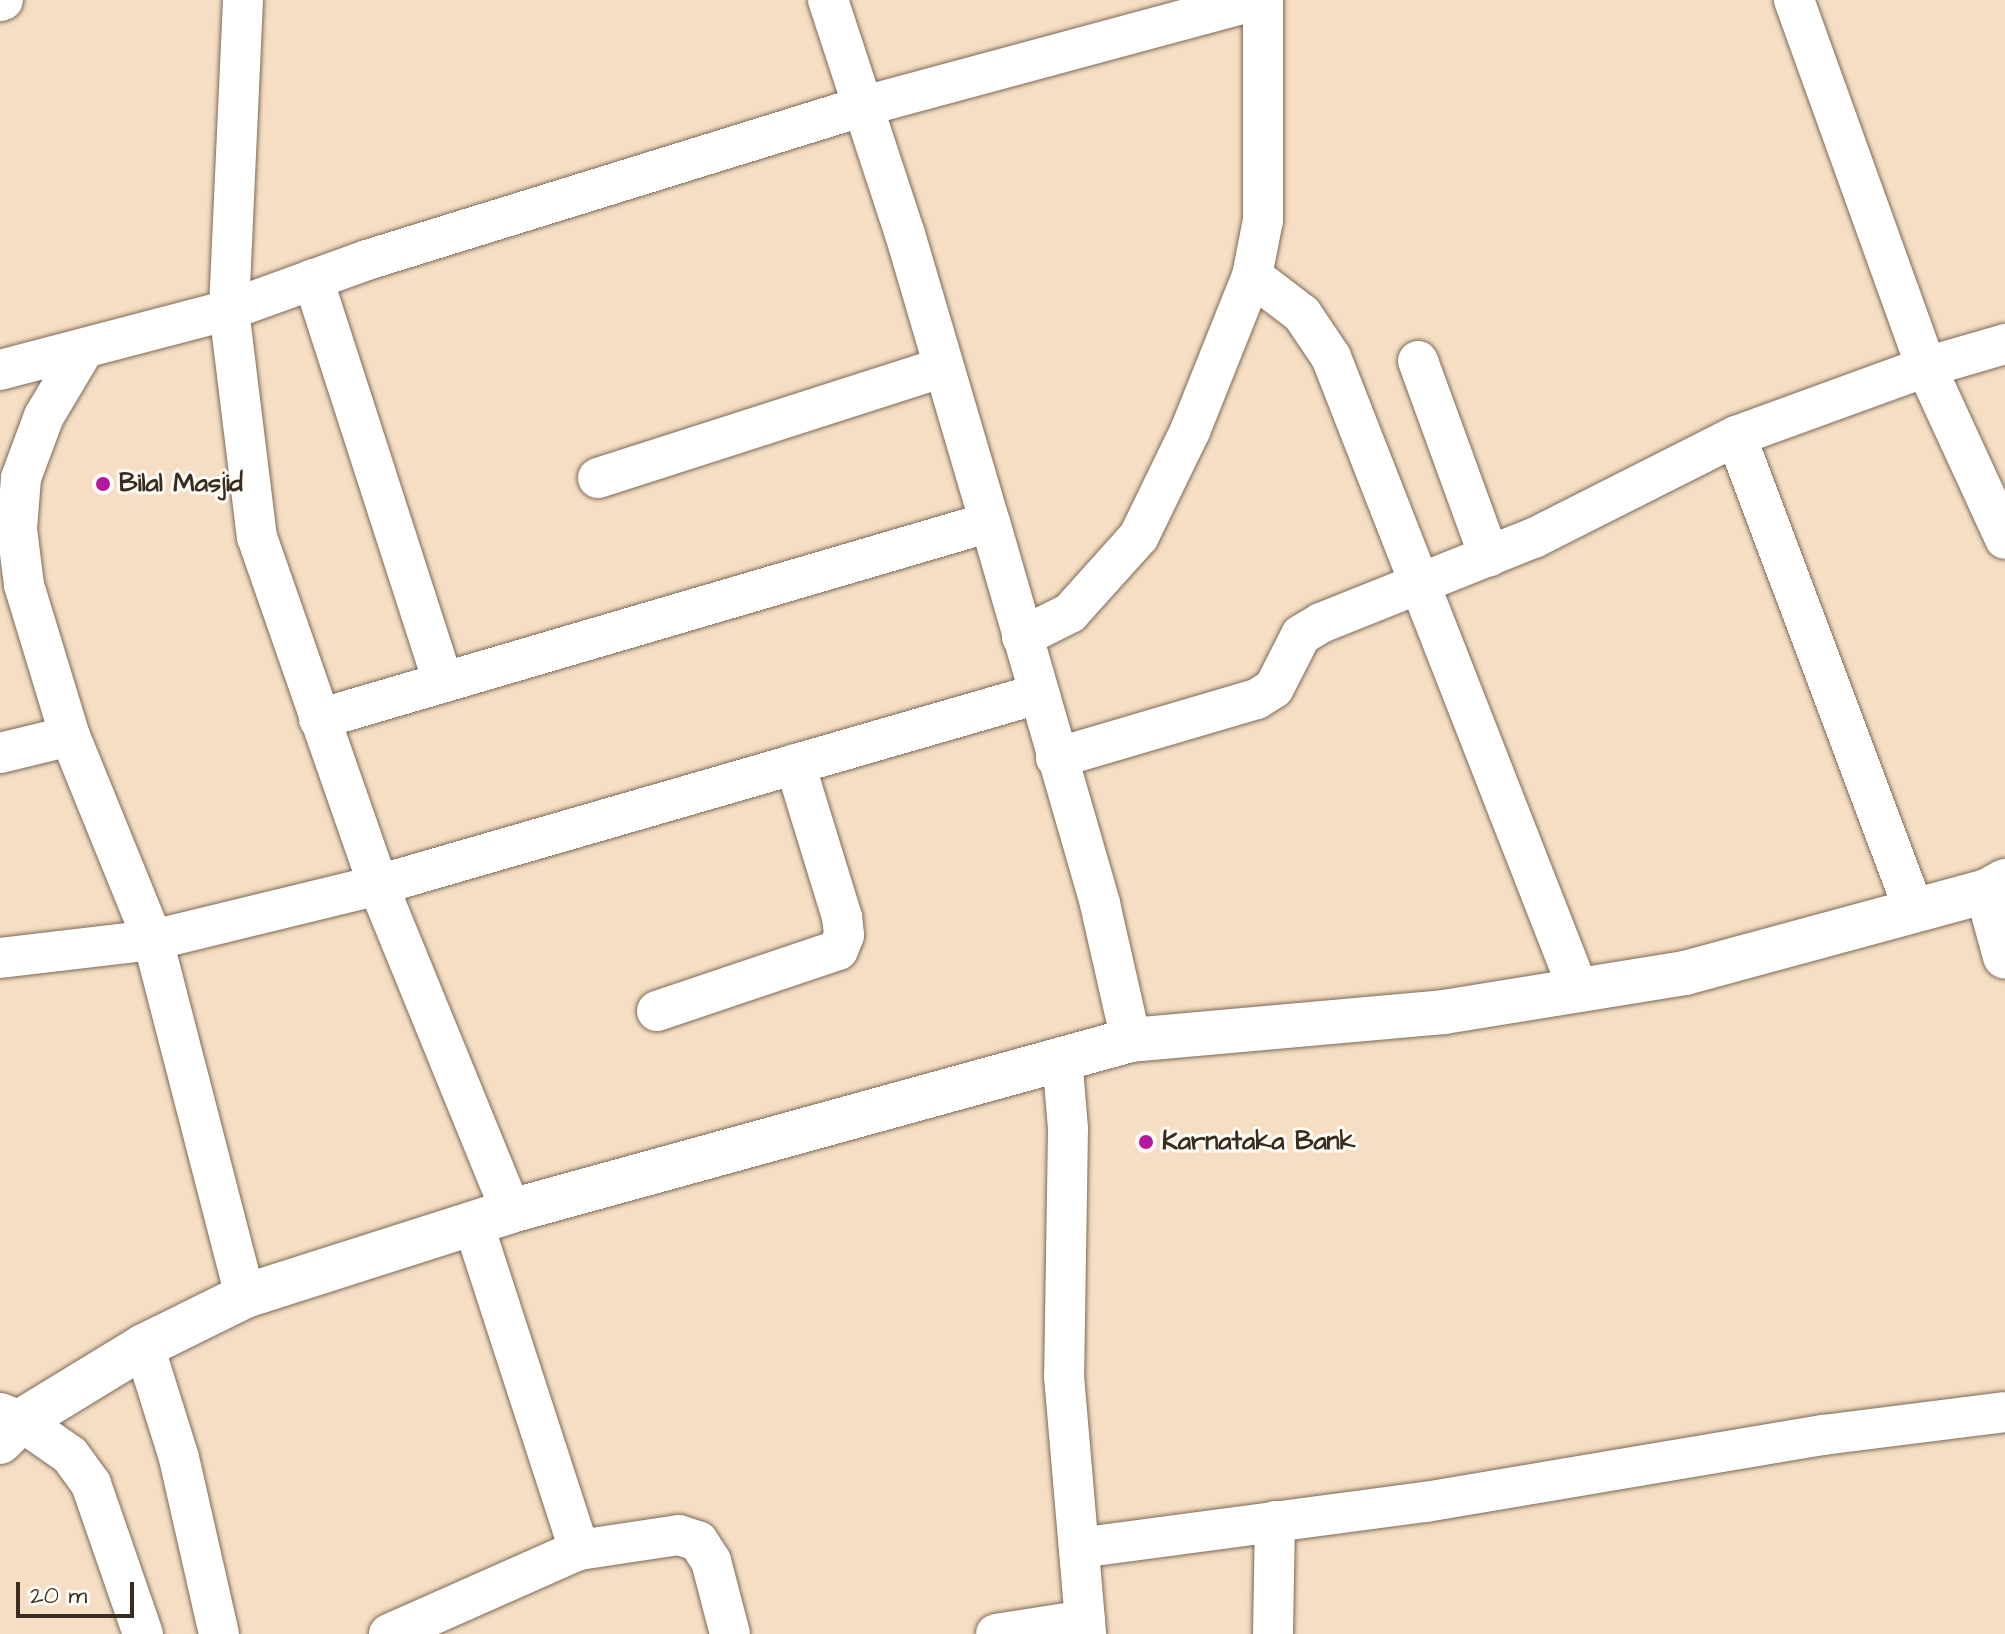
<!DOCTYPE html>
<style>
body{margin:0}
#map{position:relative;width:2005px;height:1634px;overflow:hidden;background:#f5dec3;font-family:"Architects Daughter",sans-serif}
div>[style]{position:absolute}
.roads{filter:drop-shadow(0 0 2px #7c6958) drop-shadow(0 0 2px #7c6958)}
.minor>*{height:40px;margin:-20px;padding:0 20px;transform-origin:20px;border-radius:20px;background:#fff}
.major>*{height:44px;margin:-22px;padding:0 22px;transform-origin:22px;border-radius:22px;background:#fff}
.dots>*{width:22px;height:22px;translate:-50% -50%;box-sizing:border-box;border:4px solid #fdfcf7;border-radius:50%}
span{translate:-50% -50%;white-space:nowrap;text-align:center;line-height:1.15;-webkit-text-stroke:6px #fdfcf7;paint-order:stroke}
.poi-label{font-size:26px;color:#3b2a1e;font-weight:700}
.left{translate:0 -50%;text-align:left}
.scale{position:absolute;left:16px;top:1582px;width:118px;height:36px;box-sizing:border-box;border:4px solid #3b2a1e;border-top:0;padding-left:10px;font-size:24px;line-height:28px;white-space:nowrap;color:#3b2a1e;-webkit-text-stroke:6px #fdfcf7;paint-order:stroke}
</style>
<div id="map">
<div class="roads">
<div class="minor">
<div style="left:243px;top:0;width:310px;rotate:92.6deg"></div>
<div style="left:229px;top:310px;width:229px;rotate:83deg"></div>
<div style="left:257px;top:537px;width:368px;rotate:70.8deg"></div>
<div style="left:378px;top:885px;width:352px;rotate:67.8deg"></div>
<div style="left:828px;top:0;width:246px;rotate:71.8deg"></div>
<div style="left:905px;top:234px;width:300px;rotate:73.6deg"></div>
<div style="left:990px;top:522px;width:398px;rotate:73.9deg"></div>
<div style="left:1100px;top:904px;width:139px;rotate:77.2deg"></div>
<div style="left:1794px;top:0;width:390px;rotate:70.2deg"></div>
<div style="left:1926px;top:367px;width:189px;rotate:65.3deg"></div>
<div style="left:0;top:1px;width:3px;rotate:-18deg"></div>
<div style="left:1252px;top:276px;width:63px;rotate:37.2deg"></div>
<div style="left:1302px;top:314px;width:52px;rotate:56deg"></div>
<div style="left:1331px;top:357px;width:681px;rotate:68.64deg"></div>
<div style="left:313px;top:279px;width:423px;rotate:72.1deg"></div>
<div style="left:84px;top:349px;width:78px;rotate:120.8deg"></div>
<div style="left:44px;top:416px;width:66px;rotate:110.4deg"></div>
<div style="left:21px;top:478px;width:51px;rotate:94.5deg"></div>
<div style="left:17px;top:529px;width:56px;rotate:82.9deg"></div>
<div style="left:24px;top:585px;width:158px;rotate:73.1deg"></div>
<div style="left:70px;top:736px;width:220px;rotate:67.9deg"></div>
<div style="left:153px;top:940px;width:368px;rotate:75.5deg"></div>
<div style="left:1418px;top:361px;width:208px;rotate:70deg"></div>
<div style="left:0;top:370px;width:237px;rotate:-14.7deg"></div>
<div style="left:229px;top:310px;width:147px;rotate:-19.9deg"></div>
<div style="left:367px;top:260px;width:520px;rotate:-17.22deg"></div>
<div style="left:864px;top:106px;width:406px;rotate:-15.1deg"></div>
<div style="left:1736px;top:436px;width:506px;rotate:69.42deg"></div>
<div style="left:598px;top:478px;width:362px;rotate:-17.8deg"></div>
<div style="left:1022px;top:637px;width:54px;rotate:-26.6deg"></div>
<div style="left:1070px;top:613px;width:103px;rotate:-48.1deg"></div>
<div style="left:1139px;top:536px;width:117px;rotate:-64.1deg"></div>
<div style="left:1190px;top:431px;width:167px;rotate:-68.2deg"></div>
<div style="left:1252px;top:276px;width:57px;rotate:-78.9deg"></div>
<div style="left:1263px;top:220px;width:220px;rotate:-90deg"></div>
<div style="left:319px;top:719px;width:699px;rotate:-16.36deg"></div>
<div style="left:0;top:753px;width:72px;rotate:-13.7deg"></div>
<div style="left:1056px;top:758px;width:209px;rotate:-16.4deg"></div>
<div style="left:1257px;top:699px;width:20px;rotate:-33deg"></div>
<div style="left:1274px;top:688px;width:59px;rotate:-63deg"></div>
<div style="left:1301px;top:635px;width:23px;rotate:-31deg"></div>
<div style="left:1321px;top:623px;width:229px;rotate:-21.8deg"></div>
<div style="left:1534px;top:538px;width:226px;rotate:-26.8deg"></div>
<div style="left:1736px;top:436px;width:202px;rotate:-20deg"></div>
<div style="left:1926px;top:367px;width:82px;rotate:-16.2deg"></div>
<div style="left:0;top:958px;width:154px;rotate:-6.7deg"></div>
<div style="left:153px;top:940px;width:232px;rotate:-13.7deg"></div>
<div style="left:378px;top:885px;width:687px;rotate:-16.14deg"></div>
<div style="left:657px;top:1011px;width:191px;rotate:-18.6deg"></div>
<div style="left:838px;top:950px;width:16px;rotate:-68deg"></div>
<div style="left:844px;top:935px;width:18px;rotate:-96deg"></div>
<div style="left:842px;top:917px;width:160px;rotate:-107.1deg"></div>
<div style="left:1062px;top:1057px;width:72px;rotate:85.2deg"></div>
<div style="left:1068px;top:1129px;width:247px;rotate:90.9deg"></div>
<div style="left:1064px;top:1376px;width:259px;rotate:85.1deg"></div>
<div style="left:473px;top:1223px;width:344px;rotate:72deg"></div>
<div style="left:144px;top:1346px;width:117px;rotate:72.6deg"></div>
<div style="left:179px;top:1458px;width:180px;rotate:77.2deg"></div>
<div style="left:0;top:1413px;width:22px;rotate:21deg"></div>
<div style="left:21px;top:1421px;width:60px;rotate:34.8deg"></div>
<div style="left:70px;top:1455px;width:36px;rotate:54deg"></div>
<div style="left:91px;top:1484px;width:159px;rotate:70.9deg"></div>
<div style="left:1079px;top:1548px;width:350px;rotate:-7.6deg"></div>
<div style="left:1426px;top:1502px;width:403px;rotate:-9.6deg"></div>
<div style="left:1823px;top:1435px;width:183px;rotate:-7.2deg"></div>
<div style="left:389px;top:1634px;width:208px;rotate:-23.9deg"></div>
<div style="left:579px;top:1550px;width:101px;rotate:-8.5deg"></div>
<div style="left:679px;top:1535px;width:20px;rotate:18deg"></div>
<div style="left:698px;top:1541px;width:24px;rotate:57deg"></div>
<div style="left:711px;top:1561px;width:75px;rotate:75.4deg"></div>
<div style="left:996px;top:1634px;width:90px;rotate:-8.9deg"></div>
<div style="left:1273px;top:1634px;width:113px;rotate:-89deg"></div>
</div>
<div class="major">
<div style="left:1987px;top:891px;width:68px;rotate:74.7deg"></div>
<div style="left:0;top:1442px;width:30px;rotate:-45deg"></div>
<div style="left:21px;top:1421px;width:144px;rotate:-31.4deg"></div>
<div style="left:144px;top:1346px;width:113px;rotate:-26.3deg"></div>
<div style="left:245px;top:1296px;width:279px;rotate:-17.7deg"></div>
<div style="left:511px;top:1211px;width:643px;rotate:-15.42deg"></div>
<div style="left:1131px;top:1040px;width:314px;rotate:-5.1deg"></div>
<div style="left:1444px;top:1012px;width:244px;rotate:-9.2deg"></div>
<div style="left:1685px;top:973px;width:313px;rotate:-15.2deg"></div>
<div style="left:1987px;top:891px;width:21px;rotate:-29deg"></div>
</div>
</div>
<div class="dots">
<div style="left:103px;top:484px;background:#b5179e"></div>
<div style="left:1146px;top:1142px;background:#b5179e"></div>
</div>
<div class="poi-label">
<span class="left" style="left:119px;top:484px">Bilal Masjid</span>
<span class="left" style="left:1162px;top:1142px">Karnataka Bank</span>
</div>
<div class="scale">20 m</div>
</div>
